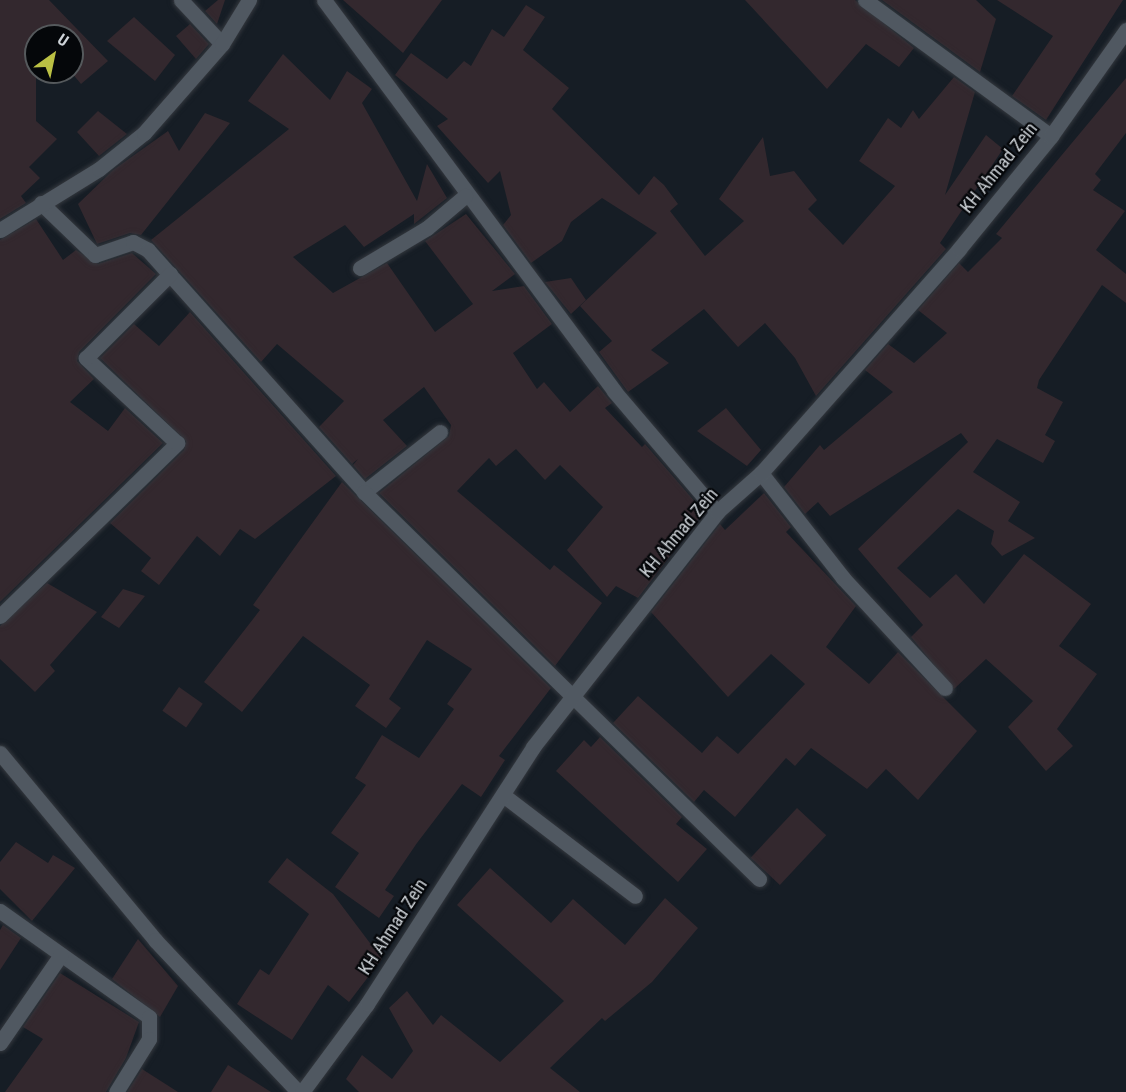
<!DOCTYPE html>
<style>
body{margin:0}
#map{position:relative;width:1126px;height:1092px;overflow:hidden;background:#161d25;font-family:"Roboto Condensed",sans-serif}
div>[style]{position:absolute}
.building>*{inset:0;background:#33282e;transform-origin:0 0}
.roads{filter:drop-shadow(0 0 2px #34383e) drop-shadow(0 0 2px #34383e)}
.minor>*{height:15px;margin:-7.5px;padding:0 7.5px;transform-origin:7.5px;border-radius:7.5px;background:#505861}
.tertiary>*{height:15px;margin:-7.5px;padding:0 7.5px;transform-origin:7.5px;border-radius:7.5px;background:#505861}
span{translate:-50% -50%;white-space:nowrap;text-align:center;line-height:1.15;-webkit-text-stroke:4.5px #05070a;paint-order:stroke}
.street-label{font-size:18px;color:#ced3d8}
.north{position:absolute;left:24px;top:24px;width:60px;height:60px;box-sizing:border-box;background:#05070a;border:2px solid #55595c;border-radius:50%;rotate:33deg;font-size:16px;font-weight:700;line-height:24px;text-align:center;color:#ced3d8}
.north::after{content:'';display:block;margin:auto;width:21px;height:27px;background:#bbc044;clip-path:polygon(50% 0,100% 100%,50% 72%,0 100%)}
</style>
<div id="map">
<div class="building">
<div style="clip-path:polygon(0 0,49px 0,108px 61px,81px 84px,71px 72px,72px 36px,36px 32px,36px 121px,57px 139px,29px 167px,40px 178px,21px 196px,26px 203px,0 219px)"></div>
<div style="clip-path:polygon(218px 0,225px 0,217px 24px,205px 11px)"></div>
<div style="clip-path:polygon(343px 0,442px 0,403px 53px)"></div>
<div style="clip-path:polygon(745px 0,855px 0,914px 48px,899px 67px,866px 44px,827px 89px)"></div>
<div style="clip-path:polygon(882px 0,976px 0,996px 19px,980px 72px)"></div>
<div style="clip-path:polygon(997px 0,1123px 0,1046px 120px,1012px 96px,1053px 36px)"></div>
<div style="clip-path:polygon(526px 5px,545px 17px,523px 50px,569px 88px,552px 109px,639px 195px,654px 176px,664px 185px,678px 204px,670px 211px,705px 256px,744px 221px,719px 199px,763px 137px,770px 176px,794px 171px,817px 200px,808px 209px,843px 245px,895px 186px,859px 161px,888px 118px,901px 128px,913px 110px,919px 119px,954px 77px,975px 92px,945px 195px,986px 135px,1003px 149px,940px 243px,946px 249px,816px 396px,795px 358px,765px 323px,738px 347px,704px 309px,651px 350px,669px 363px,628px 392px,599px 352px,612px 341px,580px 306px,657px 233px,602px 198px,571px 222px,562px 241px,531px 263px,503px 225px,511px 215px,500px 171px,488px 183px,437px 126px,448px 119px,395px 75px,411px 53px,447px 79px,464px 61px,471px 66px,492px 29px,504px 37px)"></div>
<div style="clip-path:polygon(134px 17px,175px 55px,155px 81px,107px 41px)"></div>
<div style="clip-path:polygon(190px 24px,209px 44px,196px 59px,176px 36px)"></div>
<div style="clip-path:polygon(283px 54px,330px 100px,347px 71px,372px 89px,362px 103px,417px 201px,427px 164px,447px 198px,414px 224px,414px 214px,364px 247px,345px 225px,293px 257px,333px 293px,387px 263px,435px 332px,473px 304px,425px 241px,466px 214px,515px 274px,492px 291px,524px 286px,552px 324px,513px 353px,537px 389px,544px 382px,570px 412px,598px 386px,612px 403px,605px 408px,642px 447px,645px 444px,704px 512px,638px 598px,616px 586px,607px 597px,567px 550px,603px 507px,560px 465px,545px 480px,516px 449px,496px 466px,489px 458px,457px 491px,550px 570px,554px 565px,602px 603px,555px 666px,379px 493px,449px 436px,451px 425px,424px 387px,383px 420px,407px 446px,365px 479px,353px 465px,358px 459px,352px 464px,319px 427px,344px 401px,277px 344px,261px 362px,151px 240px,289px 129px,248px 101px)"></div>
<div style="clip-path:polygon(1126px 78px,1126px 133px,1095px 174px,1101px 180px,1093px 190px,1125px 211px,1096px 250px,1126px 274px,1126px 303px,1102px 285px,1039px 380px,1037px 388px,1063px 402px,1045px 435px,1055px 441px,1043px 463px,997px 439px,973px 472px,1020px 502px,1008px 521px,1035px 538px,1002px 556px,991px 544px,994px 531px,958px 509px,897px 568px,930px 598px,956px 574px,984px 604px,1024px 554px,1091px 604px,1059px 646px,1097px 674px,1057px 729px,1073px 746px,1046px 771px,1008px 727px,1033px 701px,986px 659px,954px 689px,911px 637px,923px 625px,858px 549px,968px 442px,961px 433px,830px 516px,818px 502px,805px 514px,784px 487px,820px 445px,824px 450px,893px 392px,865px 370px,888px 344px,914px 363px,947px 333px,918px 310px,959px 263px,968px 272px,1002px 238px,996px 234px)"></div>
<div style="clip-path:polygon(98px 111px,127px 134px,99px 156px,77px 132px)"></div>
<div style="clip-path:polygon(205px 113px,230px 123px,141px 235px,130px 233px,97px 244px,78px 204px,113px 170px,168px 131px,179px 151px)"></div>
<div style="clip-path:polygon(36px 219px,63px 260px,76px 250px,98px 264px,132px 253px,156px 274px,79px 352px,77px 361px,94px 379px,70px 402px,108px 431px,125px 408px,163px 443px,0 602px,0 240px)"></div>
<div style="clip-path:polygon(571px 278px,586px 300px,571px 314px,545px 282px)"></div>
<div style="clip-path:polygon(190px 312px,336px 476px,255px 539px,240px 529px,220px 556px,197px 536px,159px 585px,141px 571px,151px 558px,110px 523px,184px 450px,186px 441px,100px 358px,134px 324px,159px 346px)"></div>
<div style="clip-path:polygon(726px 408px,761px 450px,747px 466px,697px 431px)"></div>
<div style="clip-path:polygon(342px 482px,551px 688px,499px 756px,505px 760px,481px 797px,462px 784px,417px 843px,385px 890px,394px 896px,379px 918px,335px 887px,359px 853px,331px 833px,366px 785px,355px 778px,382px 735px,419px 758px,454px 709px,447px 704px,472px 669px,427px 640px,389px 699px,401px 708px,386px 728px,355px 706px,370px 685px,303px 636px,242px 712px,204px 682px,260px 610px,253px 605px)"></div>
<div style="clip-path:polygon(764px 493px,791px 527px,786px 532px,856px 606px,826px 647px,869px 684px,898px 652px,977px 731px,918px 800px,886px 769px,867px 789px,811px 748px,795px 766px,786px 758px,735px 817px,704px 790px,694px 802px,613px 723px,638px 696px,702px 753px,717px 736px,738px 754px,805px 684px,771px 654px,728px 697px,651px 612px,720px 524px,725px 530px)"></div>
<div style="clip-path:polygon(47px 583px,97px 612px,50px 665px,55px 671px,35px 692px,0 659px,0 626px)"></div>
<div style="clip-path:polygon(123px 589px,145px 596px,119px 628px,101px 617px)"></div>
<div style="left:179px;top:687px;width:29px;height:29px;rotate:35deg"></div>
<div style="clip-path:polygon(600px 737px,682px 817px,676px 824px,707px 849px,678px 882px,556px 771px,584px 740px,591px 747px)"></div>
<div style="left:797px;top:808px;width:40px;height:68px;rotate:43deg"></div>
<div style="clip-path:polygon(16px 842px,48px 863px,53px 855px,75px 868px,32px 921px,0 889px,0 862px)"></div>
<div style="clip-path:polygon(287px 858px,333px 894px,382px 959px,349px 1002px,328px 985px,292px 1040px,237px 1004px,260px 969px,269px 975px,309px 914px,268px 882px)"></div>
<div style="clip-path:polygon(490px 868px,551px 923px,573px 899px,625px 945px,665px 898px,698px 928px,652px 982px,605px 1021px,602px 1018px,550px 1068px,580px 1092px,359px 1092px,346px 1079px,362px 1055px,392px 1079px,413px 1051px,389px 1008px,407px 991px,433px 1025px,441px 1015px,500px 1062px,564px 1001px,457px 905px)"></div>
<div style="clip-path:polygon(3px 925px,21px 938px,0 970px,0 930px)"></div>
<div style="clip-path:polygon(138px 939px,178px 986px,160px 1017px,112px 979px)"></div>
<div style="clip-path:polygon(60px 973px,139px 1022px,126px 1058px,106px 1092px,5px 1092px,43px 1039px,23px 1027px)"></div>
<div style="clip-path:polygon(228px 1065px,271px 1092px,211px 1092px)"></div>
<div style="clip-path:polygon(142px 1069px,178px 1092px,127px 1092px)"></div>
</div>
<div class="roads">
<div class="minor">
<div style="left:181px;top:0;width:60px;rotate:47deg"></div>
<div style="left:324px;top:0;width:487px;rotate:53.4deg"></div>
<div style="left:614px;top:391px;width:159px;rotate:49.6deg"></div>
<div style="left:865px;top:0;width:230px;rotate:36.2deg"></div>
<div style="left:41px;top:203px;width:75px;rotate:43.9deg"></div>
<div style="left:95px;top:255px;width:40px;rotate:-18.9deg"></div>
<div style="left:133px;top:242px;width:17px;rotate:28deg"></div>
<div style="left:148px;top:250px;width:324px;rotate:48.2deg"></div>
<div style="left:0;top:230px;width:116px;rotate:-31.6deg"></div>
<div style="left:99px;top:169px;width:58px;rotate:-38.7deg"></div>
<div style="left:144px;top:133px;width:118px;rotate:-48.8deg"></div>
<div style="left:222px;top:44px;width:52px;rotate:-58.5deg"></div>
<div style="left:360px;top:268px;width:78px;rotate:-30.8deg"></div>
<div style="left:427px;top:228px;width:50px;rotate:-40.1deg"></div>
<div style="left:440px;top:432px;width:97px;rotate:141.7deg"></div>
<div style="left:364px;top:492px;width:553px;rotate:44.41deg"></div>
<div style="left:761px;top:473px;width:133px;rotate:52deg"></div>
<div style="left:843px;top:578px;width:150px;rotate:47.2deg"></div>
<div style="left:0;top:616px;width:248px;rotate:-44.3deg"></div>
<div style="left:177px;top:443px;width:125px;rotate:-137deg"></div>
<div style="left:86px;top:358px;width:119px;rotate:-45deg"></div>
<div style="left:0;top:753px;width:243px;rotate:50.3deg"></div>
<div style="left:155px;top:940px;width:209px;rotate:46.7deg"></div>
<div style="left:503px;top:795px;width:166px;rotate:37.4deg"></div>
<div style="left:0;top:911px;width:183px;rotate:35.4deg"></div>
<div style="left:149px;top:1017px;width:22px;rotate:90deg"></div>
<div style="left:149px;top:1039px;width:62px;rotate:121.9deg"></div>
<div style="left:0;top:1043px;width:106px;rotate:-55.4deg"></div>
</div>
<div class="tertiary">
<div style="left:302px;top:1092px;width:109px;rotate:-53.5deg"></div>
<div style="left:367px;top:1004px;width:306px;rotate:-57.1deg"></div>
<div style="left:533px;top:747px;width:298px;rotate:-51.9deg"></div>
<div style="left:717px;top:512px;width:59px;rotate:-41.6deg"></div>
<div style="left:761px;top:473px;width:299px;rotate:-48.5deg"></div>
<div style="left:959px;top:249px;width:146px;rotate:-50.8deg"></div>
<div style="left:1051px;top:136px;width:130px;rotate:-54.7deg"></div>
</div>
</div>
<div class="street-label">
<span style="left:999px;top:168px;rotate:-51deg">KH Ahmad Zein</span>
<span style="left:679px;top:533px;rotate:-50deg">KH Ahmad Zein</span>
<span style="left:393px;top:927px;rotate:-57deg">KH Ahmad Zein</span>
</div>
<div class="north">U</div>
</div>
